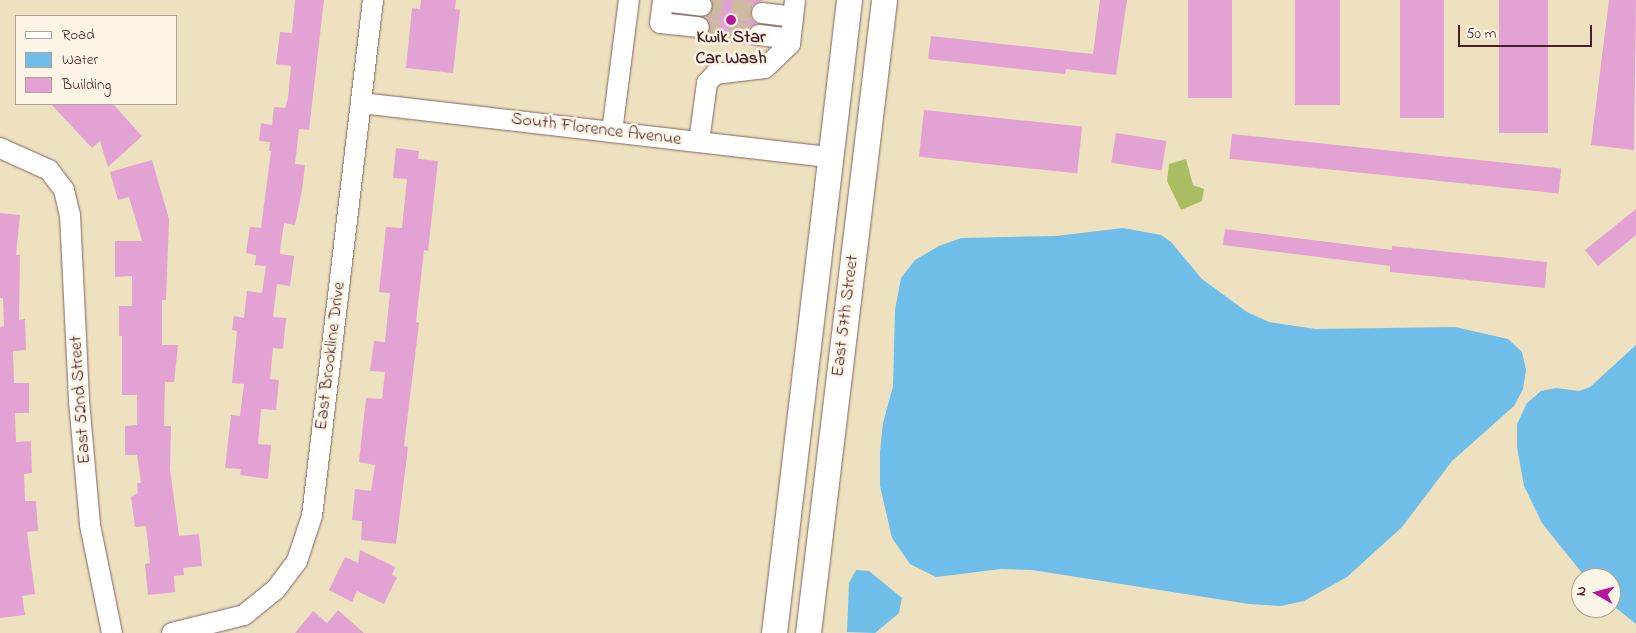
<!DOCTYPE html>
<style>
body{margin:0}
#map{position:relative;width:1636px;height:633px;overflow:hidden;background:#ede1bf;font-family:"Indie Flower",sans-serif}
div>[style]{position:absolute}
.green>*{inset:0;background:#a9bd61}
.water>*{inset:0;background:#6fbde9}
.building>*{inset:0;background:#e2a2d3;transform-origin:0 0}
.minor-tunnel>*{height:20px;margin-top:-10px;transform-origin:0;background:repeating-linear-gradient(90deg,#ccbaa1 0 20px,transparent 0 30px)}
.roads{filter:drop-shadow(0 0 1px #83635f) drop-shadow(0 0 1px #83635f)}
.minor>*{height:20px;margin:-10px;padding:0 10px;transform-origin:10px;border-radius:10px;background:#fff}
.major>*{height:25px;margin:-12.5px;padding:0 12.5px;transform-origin:12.5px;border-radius:12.5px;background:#fff}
.dots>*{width:14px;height:14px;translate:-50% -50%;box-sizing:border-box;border:2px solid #fcf5e5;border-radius:50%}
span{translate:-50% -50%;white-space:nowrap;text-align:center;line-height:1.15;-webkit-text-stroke:5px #fcf5e5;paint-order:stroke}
.poi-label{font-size:18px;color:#4a1f2b;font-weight:700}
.street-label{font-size:18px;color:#4a1f2b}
.legend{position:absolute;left:15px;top:15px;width:162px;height:90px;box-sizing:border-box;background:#fcf5e5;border:1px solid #b59f9b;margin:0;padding:6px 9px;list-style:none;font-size:15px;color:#4a1f2b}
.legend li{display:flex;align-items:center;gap:10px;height:25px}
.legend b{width:25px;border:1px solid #b59f9b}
.north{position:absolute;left:1571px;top:568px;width:50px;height:50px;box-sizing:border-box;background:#fcf5e5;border:1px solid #b59f9b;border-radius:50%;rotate:277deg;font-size:14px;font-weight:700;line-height:20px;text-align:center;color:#4a1f2b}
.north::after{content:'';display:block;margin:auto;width:18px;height:22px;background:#b5179e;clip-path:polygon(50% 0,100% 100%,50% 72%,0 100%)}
.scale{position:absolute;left:1458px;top:25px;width:134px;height:22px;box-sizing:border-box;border:2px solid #4a1f2b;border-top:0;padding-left:6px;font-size:15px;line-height:18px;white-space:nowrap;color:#4a1f2b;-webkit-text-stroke:4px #fcf5e5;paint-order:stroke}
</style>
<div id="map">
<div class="green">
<div style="clip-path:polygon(1186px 159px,1193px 185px,1204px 189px,1202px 201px,1181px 210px,1167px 181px,1169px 164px)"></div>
</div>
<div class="water">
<div style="clip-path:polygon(1123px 228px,1161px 235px,1171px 242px,1202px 279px,1247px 312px,1269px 322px,1316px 329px,1455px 327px,1508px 339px,1522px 352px,1526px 370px,1523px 389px,1514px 406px,1452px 461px,1402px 527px,1347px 577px,1304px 601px,1281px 606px,1249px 604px,1032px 570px,1001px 569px,936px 577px,910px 564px,892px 538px,880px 486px,880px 452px,883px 423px,893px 386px,895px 310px,901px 278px,915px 260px,939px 246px,961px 238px,1056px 236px)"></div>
<div style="clip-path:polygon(1636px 345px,1636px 624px,1611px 604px,1611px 578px,1586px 578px,1542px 523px,1524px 486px,1517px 447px,1517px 424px,1527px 403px,1541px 391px,1556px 388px,1579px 391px,1590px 387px)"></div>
<div style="clip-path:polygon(856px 570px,869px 571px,902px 598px,899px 613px,875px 633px,847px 632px,849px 583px)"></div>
</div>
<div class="building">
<div style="clip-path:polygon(295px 0,324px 0,309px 130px,299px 129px,295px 164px,305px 165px,302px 190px,295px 225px,284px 223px,280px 251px,280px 254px,294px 256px,290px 286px,277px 284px,273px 317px,286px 318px,283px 349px,273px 348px,270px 379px,279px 380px,276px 410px,261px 409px,258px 444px,271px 445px,268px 479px,240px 475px,241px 469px,225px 468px,231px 415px,240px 416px,244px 384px,232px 383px,237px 331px,232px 330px,234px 316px,244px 318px,247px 291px,262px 293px,266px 266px,255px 265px,256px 255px,246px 253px,250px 227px,261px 228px,271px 151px,269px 151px,270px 142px,259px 141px,261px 123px,272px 125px,274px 107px,285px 108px,288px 98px,291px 66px,276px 64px,280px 32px,292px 33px)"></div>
<div style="clip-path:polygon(421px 0,456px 0,455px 9px,460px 10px,453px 73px,406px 68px,412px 8px,420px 9px)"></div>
<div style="clip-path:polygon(712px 0,764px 0,753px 5px,750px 11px,751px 18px,757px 24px,749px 28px,748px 39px,756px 46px,698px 39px,704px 38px,711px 29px,706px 17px,714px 8px)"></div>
<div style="clip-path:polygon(1100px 0,1127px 0,1116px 75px,1066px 69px,1065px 74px,928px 59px,931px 36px,1093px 54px)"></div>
<div style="left:1188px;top:0;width:44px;height:98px"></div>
<div style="left:1295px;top:0;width:45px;height:105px"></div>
<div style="left:1400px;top:0;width:44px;height:118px"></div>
<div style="left:1499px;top:0;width:49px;height:133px"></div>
<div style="clip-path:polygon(1609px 0,1636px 0,1634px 150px,1591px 145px)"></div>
<div style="clip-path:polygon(51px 104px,113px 104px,142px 136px,108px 167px,100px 141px,92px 148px)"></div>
<div style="left:924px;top:110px;width:159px;height:47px;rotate:6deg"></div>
<div style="left:1116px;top:133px;width:51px;height:30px;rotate:9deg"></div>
<div style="left:1232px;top:134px;width:331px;height:25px;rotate:6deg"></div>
<div style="clip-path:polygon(396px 148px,419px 151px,418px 159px,438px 161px,428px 251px,424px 250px,416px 322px,419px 323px,404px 446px,408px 447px,396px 544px,361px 540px,362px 521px,352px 520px,355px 489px,371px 491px,375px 465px,359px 462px,366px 398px,382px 399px,385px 372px,370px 371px,374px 341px,385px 342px,390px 293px,379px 292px,386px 227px,402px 228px,407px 179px,393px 178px)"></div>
<div style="clip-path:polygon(152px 160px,169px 219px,166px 300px,162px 300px,162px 345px,178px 345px,174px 382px,165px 382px,164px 426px,171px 426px,170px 469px,179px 536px,199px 534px,202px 566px,183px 568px,184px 575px,174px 576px,175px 592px,148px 595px,145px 564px,150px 563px,146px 526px,135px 527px,131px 497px,138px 493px,137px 483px,141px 483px,137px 455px,125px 455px,125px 426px,137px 425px,137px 395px,122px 395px,122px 336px,119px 336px,119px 306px,132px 306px,132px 276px,115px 277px,115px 241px,142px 241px,129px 197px,118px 200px,110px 172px)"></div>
<div style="clip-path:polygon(1636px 209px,1636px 235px,1598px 266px,1585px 250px)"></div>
<div style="clip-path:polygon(0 213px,20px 215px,16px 255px,20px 255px,19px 320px,25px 319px,26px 350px,13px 351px,14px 383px,29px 383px,29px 413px,15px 413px,16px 442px,31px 441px,32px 473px,24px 474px,25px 501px,36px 501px,38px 531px,27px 532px,35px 594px,22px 596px,25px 615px,0 618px,0 327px,4px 326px,3px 298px,0 298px)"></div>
<div style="clip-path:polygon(1225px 229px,1392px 250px,1392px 246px,1547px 262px,1545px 288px,1390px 272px,1390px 266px,1223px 245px)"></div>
<div style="clip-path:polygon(360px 550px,395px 567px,392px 575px,397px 577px,384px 604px,357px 591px,352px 602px,329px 590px,345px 557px,358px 563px)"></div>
<div style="clip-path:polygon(338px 610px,364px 633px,295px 633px,313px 611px,327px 623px)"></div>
</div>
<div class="minor-tunnel">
<div style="left:702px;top:6px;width:60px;rotate:6.7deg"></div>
<div style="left:699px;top:27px;width:61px;rotate:7.6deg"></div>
</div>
<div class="roads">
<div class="minor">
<div style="left:663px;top:0;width:23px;rotate:97deg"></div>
<div style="left:660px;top:23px;width:39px;rotate:6deg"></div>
<div style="left:663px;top:1px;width:39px;rotate:7deg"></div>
<div style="left:762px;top:13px;width:31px;rotate:7deg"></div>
<div style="left:759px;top:35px;width:31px;rotate:7deg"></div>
<div style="left:361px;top:103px;width:472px;rotate:6.6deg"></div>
<div style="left:612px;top:132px;width:133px;rotate:-82.7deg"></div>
<div style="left:699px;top:142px;width:60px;rotate:-82.3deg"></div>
<div style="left:707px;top:83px;width:12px;rotate:-48deg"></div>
<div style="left:715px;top:74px;width:50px;rotate:-6.8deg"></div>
<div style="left:765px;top:68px;width:35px;rotate:-44deg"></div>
<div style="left:790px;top:44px;width:44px;rotate:-83.5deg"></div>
<div style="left:0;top:148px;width:54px;rotate:24.2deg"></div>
<div style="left:49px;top:170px;width:25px;rotate:53deg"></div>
<div style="left:64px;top:190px;width:26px;rotate:77deg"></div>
<div style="left:70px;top:215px;width:186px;rotate:87.2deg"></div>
<div style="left:79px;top:401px;width:124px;rotate:84.9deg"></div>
<div style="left:90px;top:525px;width:110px;rotate:78.5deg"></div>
<div style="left:172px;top:633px;width:74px;rotate:-14deg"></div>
<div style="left:244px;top:615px;width:41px;rotate:-39.1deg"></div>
<div style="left:276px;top:589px;width:35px;rotate:-53deg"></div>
<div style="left:297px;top:561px;width:47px;rotate:-71.6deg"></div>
<div style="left:312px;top:516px;width:520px;rotate:-83.26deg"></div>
</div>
<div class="major">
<div style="left:774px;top:633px;width:637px;rotate:-83.24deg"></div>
<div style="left:808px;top:633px;width:638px;rotate:-83.15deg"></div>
</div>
</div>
<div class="dots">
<div style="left:731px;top:20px;background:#b5179e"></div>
</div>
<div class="poi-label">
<span style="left:731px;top:49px">Kwik Star<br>Car Wash</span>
</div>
<div class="street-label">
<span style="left:596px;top:130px;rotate:7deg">South Florence Avenue</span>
<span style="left:846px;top:316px;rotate:-83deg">East 57th Street</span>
<span style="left:331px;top:356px;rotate:-83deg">East Brookline Drive</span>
<span style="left:81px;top:400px;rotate:-94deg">East 52nd Street</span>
</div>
<ul class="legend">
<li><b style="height:6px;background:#fff"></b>Road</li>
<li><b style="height:14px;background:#6fbde9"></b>Water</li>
<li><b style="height:14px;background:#e2a2d3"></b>Building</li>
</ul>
<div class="north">N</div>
<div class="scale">50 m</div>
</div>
